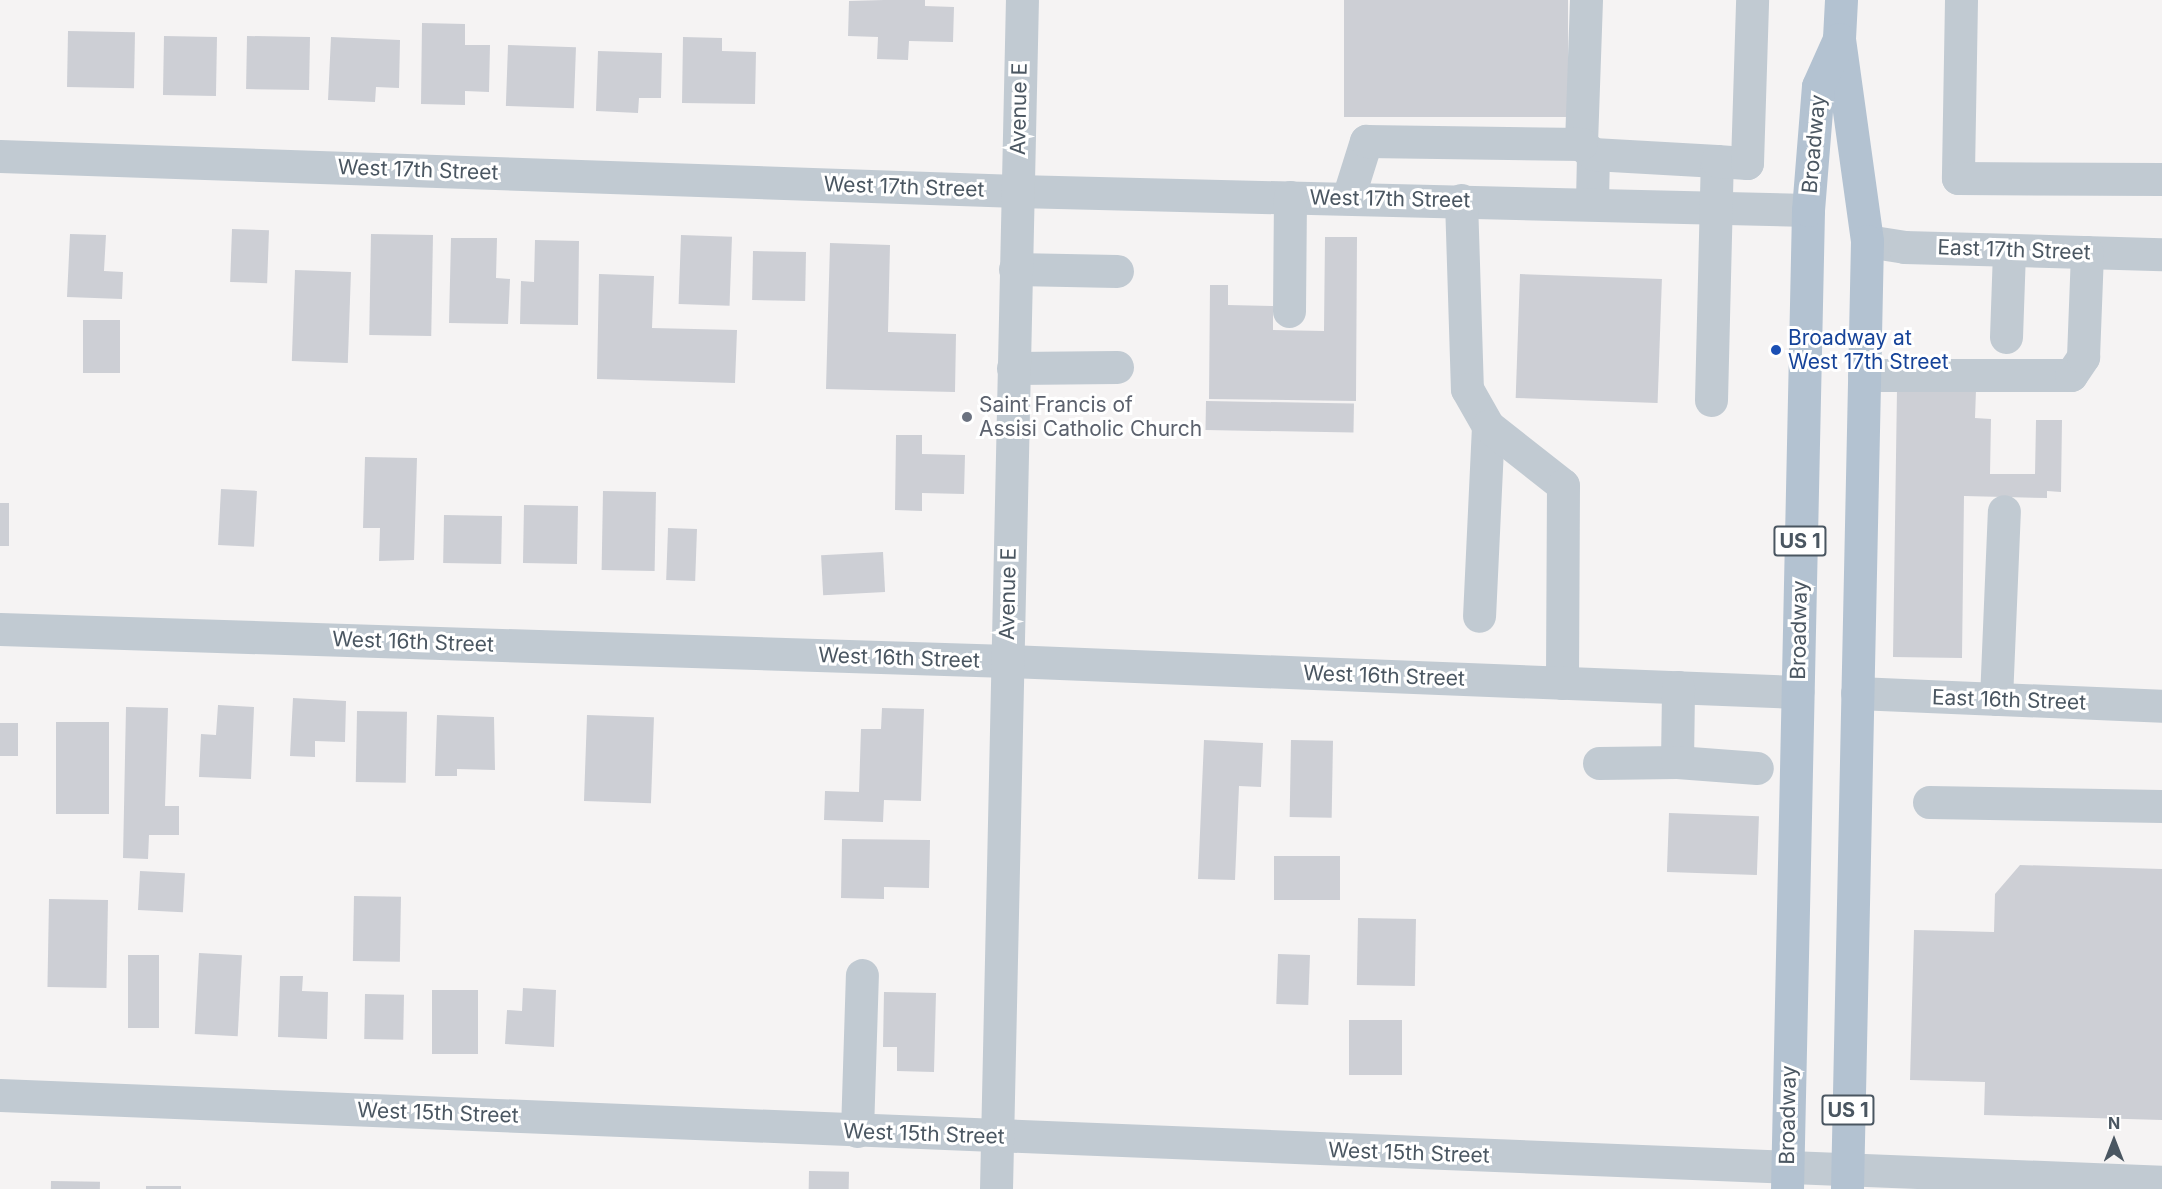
<!DOCTYPE html>
<style>
body{margin:0}
#map{position:relative;width:2162px;height:1189px;overflow:hidden;background:#f5f3f3;font-family:Inter,sans-serif}
div>[style]{position:absolute}
.building>*{inset:0;background:#cdcfd5;transform-origin:0 0}
.minor>*{height:33px;margin:-16.5px;padding:0 16.5px;transform-origin:16.5px;border-radius:16.5px;background:#c1cad2}
.major>*{height:33px;margin:-16.5px;padding:0 16.5px;transform-origin:16.5px;border-radius:16.5px;background:#b3c2d1}
.dots>*{width:16px;height:16px;translate:-50% -50%;box-sizing:border-box;border:3px solid #fff;border-radius:50%}
span{translate:-50% -50%;white-space:nowrap;text-align:center;line-height:1.15;-webkit-text-stroke:6px #fff;paint-order:stroke}
.shield-label span{padding:2px 4px;background:#fff;border:2px solid;border-radius:4px;-webkit-text-stroke-width:0}
.shield-label{font-size:20px;color:#4a5661;font-weight:700}
.street-label{font-size:21px;color:#4a5661}
.transit-label{font-size:21px;color:#164399}
.left{translate:0 -50%;text-align:left}
.worship-label{font-size:21px;color:#5b616d}
.north{position:absolute;left:2084px;top:1111px;width:60px;height:60px;-webkit-text-stroke:4px #fff;paint-order:stroke;rotate:0deg;font-size:16px;font-weight:700;line-height:24px;text-align:center;color:#4a5661}
.north::after{content:'';display:block;margin:auto;width:21px;height:27px;background:#4a5661;clip-path:polygon(50% 0,100% 100%,50% 72%,0 100%)}
</style>
<div id="map">
<div class="building">
<div style="clip-path:polygon(884px 0,925px 0,925px 6px,954px 7px,953px 42px,909px 41px,908px 60px,877px 59px,878px 37px,848px 36px,849px 1px)"></div>
<div style="left:1344px;top:0;width:224px;height:117px"></div>
<div style="clip-path:polygon(422px 23px,465px 24px,465px 45px,490px 45px,489px 92px,465px 91px,465px 105px,421px 104px)"></div>
<div style="left:68px;top:31px;width:67px;height:56px;rotate:1deg"></div>
<div style="left:164px;top:36px;width:53px;height:59px;rotate:1deg"></div>
<div style="left:247px;top:36px;width:63px;height:53px;rotate:1deg"></div>
<div style="clip-path:polygon(331px 37px,400px 40px,399px 88px,376px 87px,375px 102px,328px 100px)"></div>
<div style="clip-path:polygon(683px 37px,722px 38px,722px 51px,756px 52px,755px 104px,682px 103px)"></div>
<div style="left:508px;top:45px;width:68px;height:61px;rotate:2deg"></div>
<div style="clip-path:polygon(598px 51px,662px 53px,661px 98px,639px 98px,638px 113px,596px 111px)"></div>
<div style="left:232px;top:229px;width:37px;height:53px;rotate:2deg"></div>
<div style="clip-path:polygon(70px 234px,106px 235px,104px 271px,123px 272px,122px 299px,67px 297px)"></div>
<div style="left:371px;top:234px;width:62px;height:101px;rotate:1deg"></div>
<div style="left:681px;top:235px;width:51px;height:69px;rotate:2deg"></div>
<div style="clip-path:polygon(1325px 237px,1357px 237px,1356px 401px,1209px 399px,1210px 285px,1228px 285px,1228px 305px,1273px 306px,1273px 330px,1324px 331px)"></div>
<div style="clip-path:polygon(451px 238px,497px 238px,496px 278px,510px 279px,508px 324px,449px 323px)"></div>
<div style="clip-path:polygon(535px 240px,579px 241px,578px 325px,520px 324px,521px 281px,534px 282px)"></div>
<div style="clip-path:polygon(830px 243px,890px 245px,888px 332px,956px 334px,955px 392px,826px 389px)"></div>
<div style="left:753px;top:251px;width:53px;height:49px;rotate:1deg"></div>
<div style="left:295px;top:270px;width:56px;height:91px;rotate:2deg"></div>
<div style="clip-path:polygon(599px 274px,654px 276px,652px 328px,737px 330px,735px 383px,597px 379px)"></div>
<div style="left:1520px;top:274px;width:142px;height:124px;rotate:2deg"></div>
<div style="left:83px;top:320px;width:37px;height:53px"></div>
<div style="clip-path:polygon(1897px 389px,1976px 390px,1975px 418px,1991px 419px,1990px 474px,2035px 474px,2036px 420px,2062px 420px,2061px 492px,2047px 491px,2047px 498px,1964px 496px,1962px 658px,1893px 657px)"></div>
<div style="left:1206px;top:401px;width:148px;height:29px;rotate:1deg"></div>
<div style="clip-path:polygon(896px 435px,922px 435px,922px 454px,965px 455px,964px 494px,922px 493px,922px 511px,895px 510px)"></div>
<div style="clip-path:polygon(365px 457px,417px 458px,414px 560px,379px 561px,380px 528px,363px 528px)"></div>
<div style="left:221px;top:489px;width:36px;height:56px;rotate:3deg"></div>
<div style="left:603px;top:491px;width:53px;height:79px;rotate:1deg"></div>
<div style="left:0;top:503px;width:9px;height:43px"></div>
<div style="left:524px;top:505px;width:54px;height:58px;rotate:1deg"></div>
<div style="left:444px;top:515px;width:58px;height:48px;rotate:1deg"></div>
<div style="left:668px;top:528px;width:29px;height:52px;rotate:2deg"></div>
<div style="left:883px;top:552px;width:40px;height:62px;rotate:87deg"></div>
<div style="clip-path:polygon(293px 698px,346px 701px,345px 742px,315px 741px,315px 757px,290px 756px)"></div>
<div style="clip-path:polygon(218px 705px,254px 707px,251px 779px,199px 777px,201px 734px,216px 735px)"></div>
<div style="clip-path:polygon(126px 707px,168px 708px,165px 806px,179px 806px,179px 835px,149px 835px,148px 859px,123px 858px)"></div>
<div style="clip-path:polygon(882px 708px,924px 709px,921px 801px,884px 800px,883px 822px,824px 820px,825px 791px,859px 792px,861px 729px,881px 729px)"></div>
<div style="left:357px;top:711px;width:50px;height:71px;rotate:1deg"></div>
<div style="clip-path:polygon(437px 715px,494px 717px,495px 770px,457px 769px,457px 776px,435px 776px)"></div>
<div style="left:587px;top:715px;width:67px;height:86px;rotate:2deg"></div>
<div style="left:56px;top:722px;width:53px;height:92px"></div>
<div style="left:0;top:723px;width:18px;height:33px"></div>
<div style="clip-path:polygon(1204px 740px,1263px 743px,1261px 787px,1239px 786px,1235px 880px,1198px 879px)"></div>
<div style="left:1291px;top:740px;width:42px;height:77px;rotate:1deg"></div>
<div style="left:1669px;top:813px;width:90px;height:59px;rotate:2deg"></div>
<div style="clip-path:polygon(842px 839px,930px 840px,929px 888px,884px 887px,884px 899px,841px 898px)"></div>
<div style="left:1340px;top:856px;width:44px;height:66px;rotate:90deg"></div>
<div style="clip-path:polygon(2020px 865px,2162px 869px,2162px 1120px,1984px 1115px,1985px 1082px,1910px 1080px,1914px 930px,1994px 932px,1995px 894px)"></div>
<div style="left:140px;top:871px;width:45px;height:39px;rotate:3deg"></div>
<div style="left:354px;top:896px;width:47px;height:65px;rotate:1deg"></div>
<div style="left:49px;top:899px;width:59px;height:88px;rotate:1deg"></div>
<div style="left:1358px;top:918px;width:58px;height:67px;rotate:1deg"></div>
<div style="left:199px;top:953px;width:43px;height:81px;rotate:3deg"></div>
<div style="left:1278px;top:954px;width:32px;height:50px;rotate:2deg"></div>
<div style="left:128px;top:955px;width:31px;height:73px"></div>
<div style="clip-path:polygon(280px 976px,303px 976px,302px 991px,328px 992px,327px 1039px,278px 1037px)"></div>
<div style="clip-path:polygon(523px 988px,556px 990px,554px 1047px,505px 1044px,507px 1010px,522px 1011px)"></div>
<div style="left:432px;top:990px;width:46px;height:64px"></div>
<div style="clip-path:polygon(884px 992px,936px 993px,934px 1072px,897px 1071px,897px 1047px,883px 1047px)"></div>
<div style="left:365px;top:994px;width:39px;height:45px;rotate:1deg"></div>
<div style="left:1349px;top:1020px;width:53px;height:55px"></div>
<div style="left:809px;top:1171px;width:40px;height:18px;rotate:1deg"></div>
<div style="left:51px;top:1181px;width:49px;height:8px;rotate:1deg"></div>
<div style="left:146px;top:1186px;width:35px;height:3px"></div>
</div>
<div class="minor">
<div style="left:1586px;top:0;width:144px;rotate:92deg"></div>
<div style="left:1581px;top:144px;width:16px;rotate:40deg"></div>
<div style="left:1593px;top:154px;width:49px;rotate:91.2deg"></div>
<div style="left:1961px;top:0;width:178px;rotate:91deg"></div>
<div style="left:1958px;top:178px;width:204px;rotate:0.3deg"></div>
<div style="left:1593px;top:154px;width:124px;rotate:3.2deg"></div>
<div style="left:0;top:156px;width:1018px;rotate:1.97deg"></div>
<div style="left:1017px;top:191px;width:791px;rotate:1.38deg"></div>
<div style="left:1348px;top:198px;width:60px;rotate:-72.5deg"></div>
<div style="left:1366px;top:141px;width:215px;rotate:0.8deg"></div>
<div style="left:1461px;top:200px;width:189px;rotate:88.2deg"></div>
<div style="left:1467px;top:389px;width:43px;rotate:60.4deg"></div>
<div style="left:1488px;top:426px;width:190px;rotate:92.7deg"></div>
<div style="left:1867px;top:241px;width:37px;rotate:9deg"></div>
<div style="left:1904px;top:247px;width:258px;rotate:1.6deg"></div>
<div style="left:1015px;top:269px;width:102px;rotate:1.1deg"></div>
<div style="left:1289px;top:311px;width:114px;rotate:-89.5deg"></div>
<div style="left:2006px;top:337px;width:87px;rotate:-88deg"></div>
<div style="left:1013px;top:368px;width:104px;rotate:-0.6deg"></div>
<div style="left:1864px;top:375px;width:207px"></div>
<div style="left:2071px;top:375px;width:22px;rotate:-56deg"></div>
<div style="left:2083px;top:357px;width:105px;rotate:-87.8deg"></div>
<div style="left:1711px;top:400px;width:239px;rotate:-88.6deg"></div>
<div style="left:1717px;top:161px;width:30px;rotate:4deg"></div>
<div style="left:1747px;top:163px;width:163px;rotate:-88.2deg"></div>
<div style="left:1488px;top:426px;width:95px;rotate:38.2deg"></div>
<div style="left:1563px;top:485px;width:198px;rotate:90.3deg"></div>
<div style="left:0;top:629px;width:1008px;rotate:1.82deg"></div>
<div style="left:1007px;top:661px;width:791px;rotate:2.25deg"></div>
<div style="left:1857px;top:693px;width:305px;rotate:2.4deg"></div>
<div style="left:1996px;top:699px;width:188px;rotate:-87.6deg"></div>
<div style="left:1677px;top:762px;width:75px;rotate:-89.2deg"></div>
<div style="left:1599px;top:763px;width:78px;rotate:-0.7deg"></div>
<div style="left:1677px;top:762px;width:80px;rotate:4.3deg"></div>
<div style="left:1929px;top:802px;width:233px;rotate:1deg"></div>
<div style="left:0;top:1095px;width:2164px;rotate:2.3deg"></div>
<div style="left:857px;top:1131px;width:156px;rotate:-88.2deg"></div>
<div style="left:996px;top:1189px;width:1189px;rotate:-88.75deg"></div>
</div>
<div class="major">
<div style="left:1841px;top:0;width:39px;rotate:93deg"></div>
<div style="left:1839px;top:39px;width:204px;rotate:82.1deg"></div>
<div style="left:1867px;top:241px;width:948px;rotate:91.21deg"></div>
<div style="left:1787px;top:1189px;width:979px;rotate:-88.77deg"></div>
<div style="left:1808px;top:210px;width:124px;rotate:-85.4deg"></div>
<div style="left:1818px;top:86px;width:51px;rotate:-65.9deg"></div>
</div>
<div class="dots">
<div style="left:1776px;top:350px;background:#1a4fb4"></div>
<div style="left:967px;top:417px;background:#6b7280"></div>
</div>
<div class="shield-label">
<span style="left:1800px;top:541px">US 1</span>
<span style="left:1848px;top:1110px">US 1</span>
</div>
<div class="street-label">
<span style="left:1019px;top:109px;rotate:-89deg">Avenue E</span>
<span style="left:1814px;top:144px;rotate:-85deg">Broadway</span>
<span style="left:418px;top:170px;rotate:2deg">West 17th Street</span>
<span style="left:904px;top:187px;rotate:2deg">West 17th Street</span>
<span style="left:1390px;top:199px;rotate:1deg">West 17th Street</span>
<span style="left:2014px;top:250px;rotate:2deg">East 17th Street</span>
<span style="left:1008px;top:594px;rotate:-89deg">Avenue E</span>
<span style="left:1799px;top:630px;rotate:-89deg">Broadway</span>
<span style="left:413px;top:642px;rotate:2deg">West 16th Street</span>
<span style="left:899px;top:658px;rotate:2deg">West 16th Street</span>
<span style="left:1384px;top:676px;rotate:2deg">West 16th Street</span>
<span style="left:2009px;top:700px;rotate:2deg">East 16th Street</span>
<span style="left:438px;top:1113px;rotate:2deg">West 15th Street</span>
<span style="left:1788px;top:1115px;rotate:-89deg">Broadway</span>
<span style="left:924px;top:1134px;rotate:2deg">West 15th Street</span>
<span style="left:1409px;top:1153px;rotate:2deg">West 15th Street</span>
</div>
<div class="transit-label">
<span class="left" style="left:1788px;top:350px">Broadway at<br>West 17th Street</span>
</div>
<div class="worship-label">
<span class="left" style="left:979px;top:417px">Saint Francis of<br>Assisi Catholic Church</span>
</div>
<div class="north">N</div>
</div>
